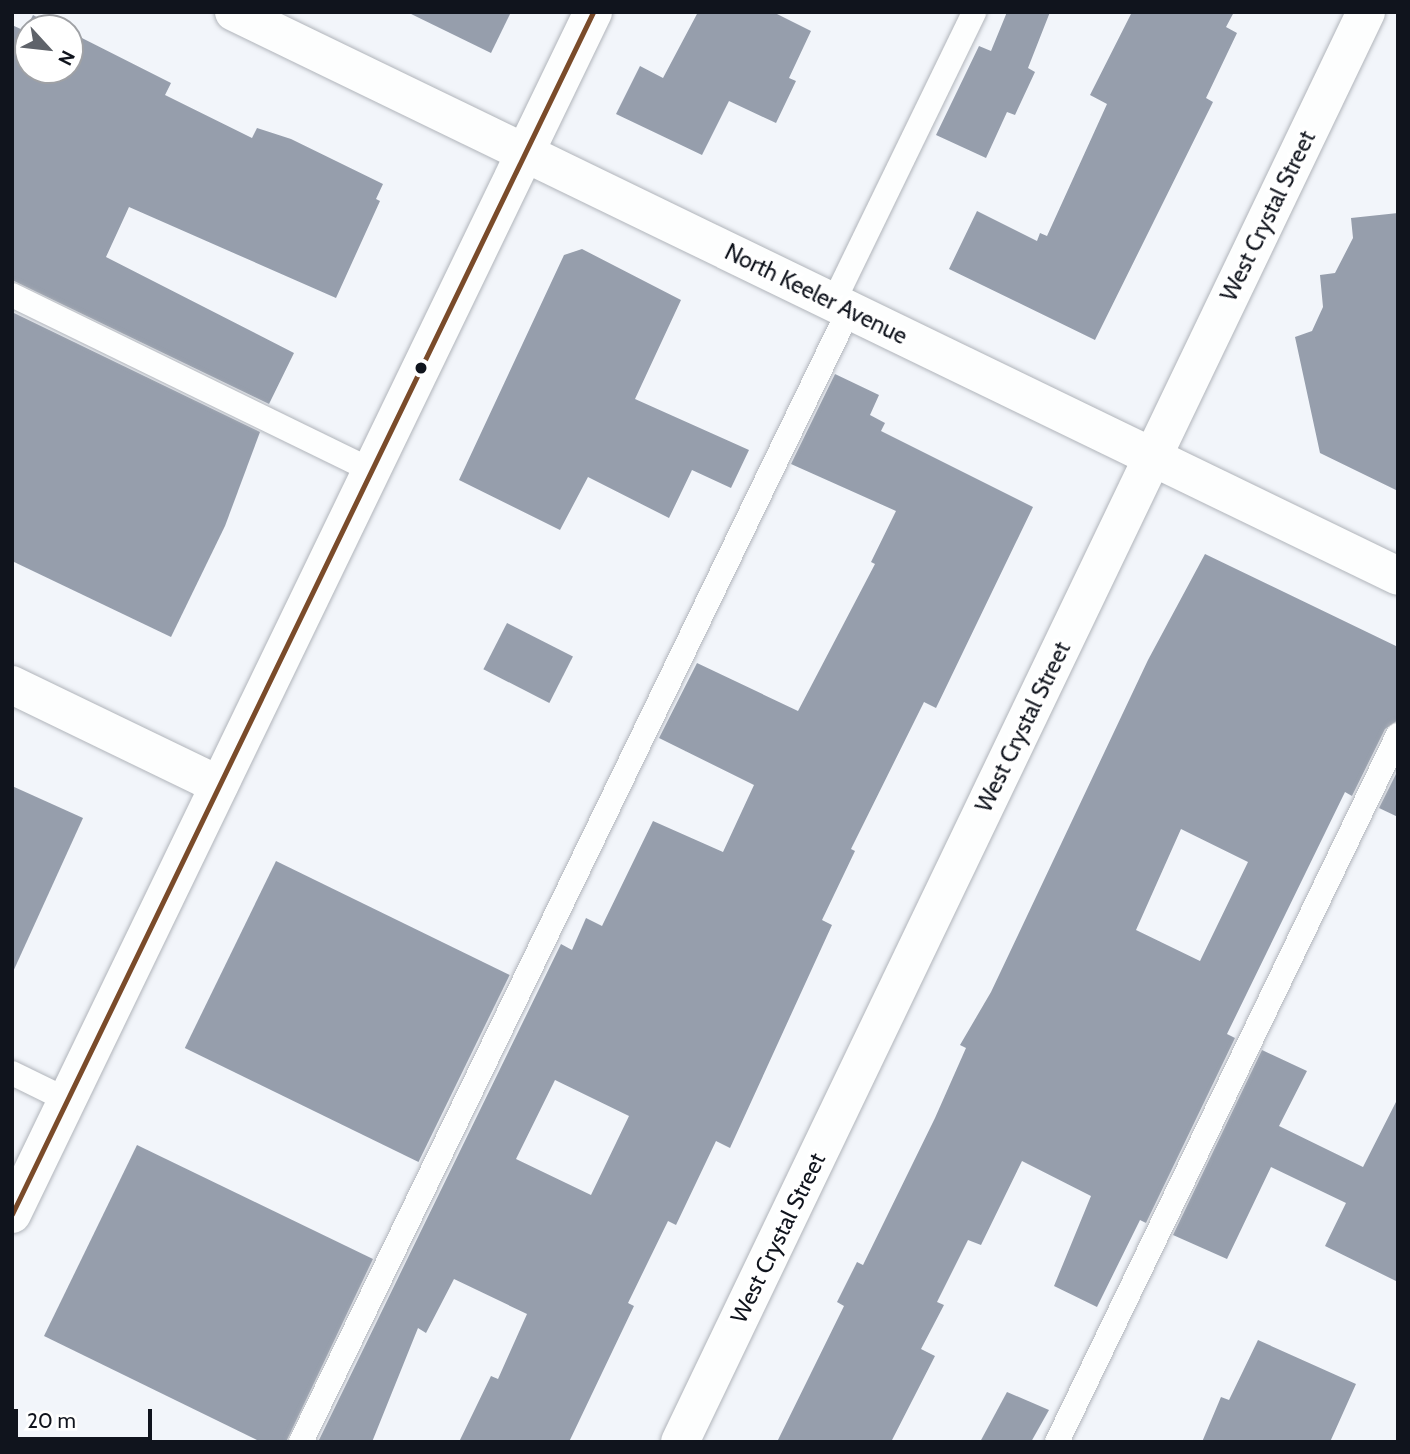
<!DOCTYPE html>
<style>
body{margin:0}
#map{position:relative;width:1410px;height:1454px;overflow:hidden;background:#f2f5fa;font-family:Cabin,sans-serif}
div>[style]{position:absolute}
.building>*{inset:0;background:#969eac;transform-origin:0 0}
.roads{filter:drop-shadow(0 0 2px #b1b5bb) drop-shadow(0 0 2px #b1b5bb)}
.service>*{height:24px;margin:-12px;padding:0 12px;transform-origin:12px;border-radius:12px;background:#fdfefe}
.minor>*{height:38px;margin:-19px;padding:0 19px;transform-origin:19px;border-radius:19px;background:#fdfefe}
.secondary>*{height:38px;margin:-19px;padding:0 19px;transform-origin:19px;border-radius:19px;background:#fdfefe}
.bus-1>*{height:5px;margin:-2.5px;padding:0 2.5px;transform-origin:2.5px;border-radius:2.5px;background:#7a4b2a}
.dots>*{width:19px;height:19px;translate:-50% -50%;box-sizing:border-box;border:4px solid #fff;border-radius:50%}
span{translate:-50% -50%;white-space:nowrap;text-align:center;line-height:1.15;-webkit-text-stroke:7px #fff;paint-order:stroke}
.street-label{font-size:23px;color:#10141d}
.frame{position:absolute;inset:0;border:14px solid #10141d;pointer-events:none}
.north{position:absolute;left:14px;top:14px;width:70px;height:70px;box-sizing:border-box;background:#fff;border:2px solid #9fa1a5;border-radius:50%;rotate:117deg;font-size:19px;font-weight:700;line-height:28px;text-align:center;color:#10141d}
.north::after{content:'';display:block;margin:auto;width:24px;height:32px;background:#5f636a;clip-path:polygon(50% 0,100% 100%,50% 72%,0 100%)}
.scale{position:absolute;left:14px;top:1409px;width:138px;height:32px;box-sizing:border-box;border:4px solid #10141d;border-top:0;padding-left:9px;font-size:21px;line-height:24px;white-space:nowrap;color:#10141d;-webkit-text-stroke:5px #fff;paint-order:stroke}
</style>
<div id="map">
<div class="building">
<div style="clip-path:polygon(407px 12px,511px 12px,491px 53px)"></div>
<div style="clip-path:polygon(698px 12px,773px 12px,811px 31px,789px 78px,796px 81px,776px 123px,729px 101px,702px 155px,616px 114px,640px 66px,663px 78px)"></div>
<div style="clip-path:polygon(1007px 12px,1050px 12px,1028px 68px,1035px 72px,1015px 115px,1007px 112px,986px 158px,936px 135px,979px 46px,991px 51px)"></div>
<div style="clip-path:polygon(1132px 12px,1234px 12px,1226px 27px,1237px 33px,1206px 98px,1213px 102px,1095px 340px,949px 269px,977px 211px,1037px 241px,1040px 233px,1047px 236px,1107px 104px,1090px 95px)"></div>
<div style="clip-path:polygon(33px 15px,57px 28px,28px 28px,28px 70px,70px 70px,70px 32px,171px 83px,165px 95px,252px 138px,257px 128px,291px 139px,383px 184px,376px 199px,380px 201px,336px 298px,129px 207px,106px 257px,294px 353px,269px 404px,12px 280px,12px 25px,25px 31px)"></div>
<div style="clip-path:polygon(1398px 213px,1398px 491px,1320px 453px,1295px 337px,1312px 331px,1323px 307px,1320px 275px,1335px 273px,1353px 238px,1351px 218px)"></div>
<div style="clip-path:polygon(582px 249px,681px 300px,635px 399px,749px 450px,731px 488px,692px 470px,669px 518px,588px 477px,560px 530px,459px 480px,564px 255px)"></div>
<div style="clip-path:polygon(12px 312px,260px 432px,225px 526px,171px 637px,12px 561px)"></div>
<div style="clip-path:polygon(evenodd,835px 374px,879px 395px,870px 415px,885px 423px,881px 431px,1033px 507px,936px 708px,924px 702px,851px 849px,855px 851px,822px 920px,832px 925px,730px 1148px,716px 1141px,676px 1225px,668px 1221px,628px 1303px,634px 1306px,569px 1442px,459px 1442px,491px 1376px,498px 1379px,527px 1314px,454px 1279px,426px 1333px,418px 1328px,372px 1442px,318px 1442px,561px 944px,572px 950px,586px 918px,602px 926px,653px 821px,723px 852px,754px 785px,659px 738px,697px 663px,798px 711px,875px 564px,871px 562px,896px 511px,791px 464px,835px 374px,555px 1080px,629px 1116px,591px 1195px,516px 1159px,555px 1080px)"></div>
<div style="clip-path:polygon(evenodd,1205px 554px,1398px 647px,1398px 720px,1385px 729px,1352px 796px,1345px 792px,1227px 1034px,1235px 1038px,1146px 1223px,1140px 1220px,1097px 1307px,1054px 1286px,1091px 1196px,1022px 1161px,981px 1245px,968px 1240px,937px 1302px,944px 1305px,921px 1349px,935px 1356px,891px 1442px,777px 1442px,844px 1306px,837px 1302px,857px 1262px,863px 1265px,935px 1118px,966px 1048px,960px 1045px,991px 992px,1148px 660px,1205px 554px,1181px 829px,1248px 862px,1200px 961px,1136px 930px,1181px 829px)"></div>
<div style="left:507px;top:623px;width:74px;height:52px;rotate:27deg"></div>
<div style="clip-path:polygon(1398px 770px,1398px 817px,1379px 808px)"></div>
<div style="clip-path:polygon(12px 786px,83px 818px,12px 974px)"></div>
<div style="left:276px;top:861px;width:260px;height:208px;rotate:26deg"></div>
<div style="clip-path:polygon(1262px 1050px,1307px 1071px,1279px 1126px,1363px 1167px,1398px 1098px,1398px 1282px,1325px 1246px,1346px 1203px,1271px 1167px,1227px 1259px,1173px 1235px)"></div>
<div style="clip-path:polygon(137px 1145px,373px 1259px,286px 1442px,261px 1442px,44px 1336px)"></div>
<div style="clip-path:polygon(1258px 1340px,1356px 1384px,1330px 1442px,1202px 1442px,1221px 1397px,1229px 1400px)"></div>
<div style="clip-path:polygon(1007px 1392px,1049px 1410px,1031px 1442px,980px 1442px)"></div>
</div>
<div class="roads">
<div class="service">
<div style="left:12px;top:295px;width:399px;rotate:26deg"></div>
<div style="left:833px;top:303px;width:323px;rotate:-64.1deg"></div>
<div style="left:12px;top:1073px;width:61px;rotate:26.1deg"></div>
<div style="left:301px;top:1442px;width:1258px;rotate:-64.17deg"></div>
<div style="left:1057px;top:1442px;width:785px;rotate:-64.25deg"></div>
</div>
<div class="minor">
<div style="left:234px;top:12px;width:1293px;rotate:25.85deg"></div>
<div style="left:12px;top:685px;width:230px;rotate:25.8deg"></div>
<div style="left:680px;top:1442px;width:1586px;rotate:-64.37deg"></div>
</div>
<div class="secondary">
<div style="left:12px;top:1214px;width:1335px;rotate:-64.2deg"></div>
</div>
</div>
<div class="bus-1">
<div style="left:12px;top:1214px;width:1335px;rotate:-64.2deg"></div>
</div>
<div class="dots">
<div style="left:421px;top:368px;background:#10141d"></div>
</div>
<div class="street-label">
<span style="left:1268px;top:216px;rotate:-64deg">West Crystal Street</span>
<span style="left:816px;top:294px;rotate:26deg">North Keeler Avenue</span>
<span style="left:1023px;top:727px;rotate:-64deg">West Crystal Street</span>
<span style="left:778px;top:1238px;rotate:-64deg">West Crystal Street</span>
</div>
<div class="frame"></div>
<div class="north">N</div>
<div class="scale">20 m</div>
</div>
